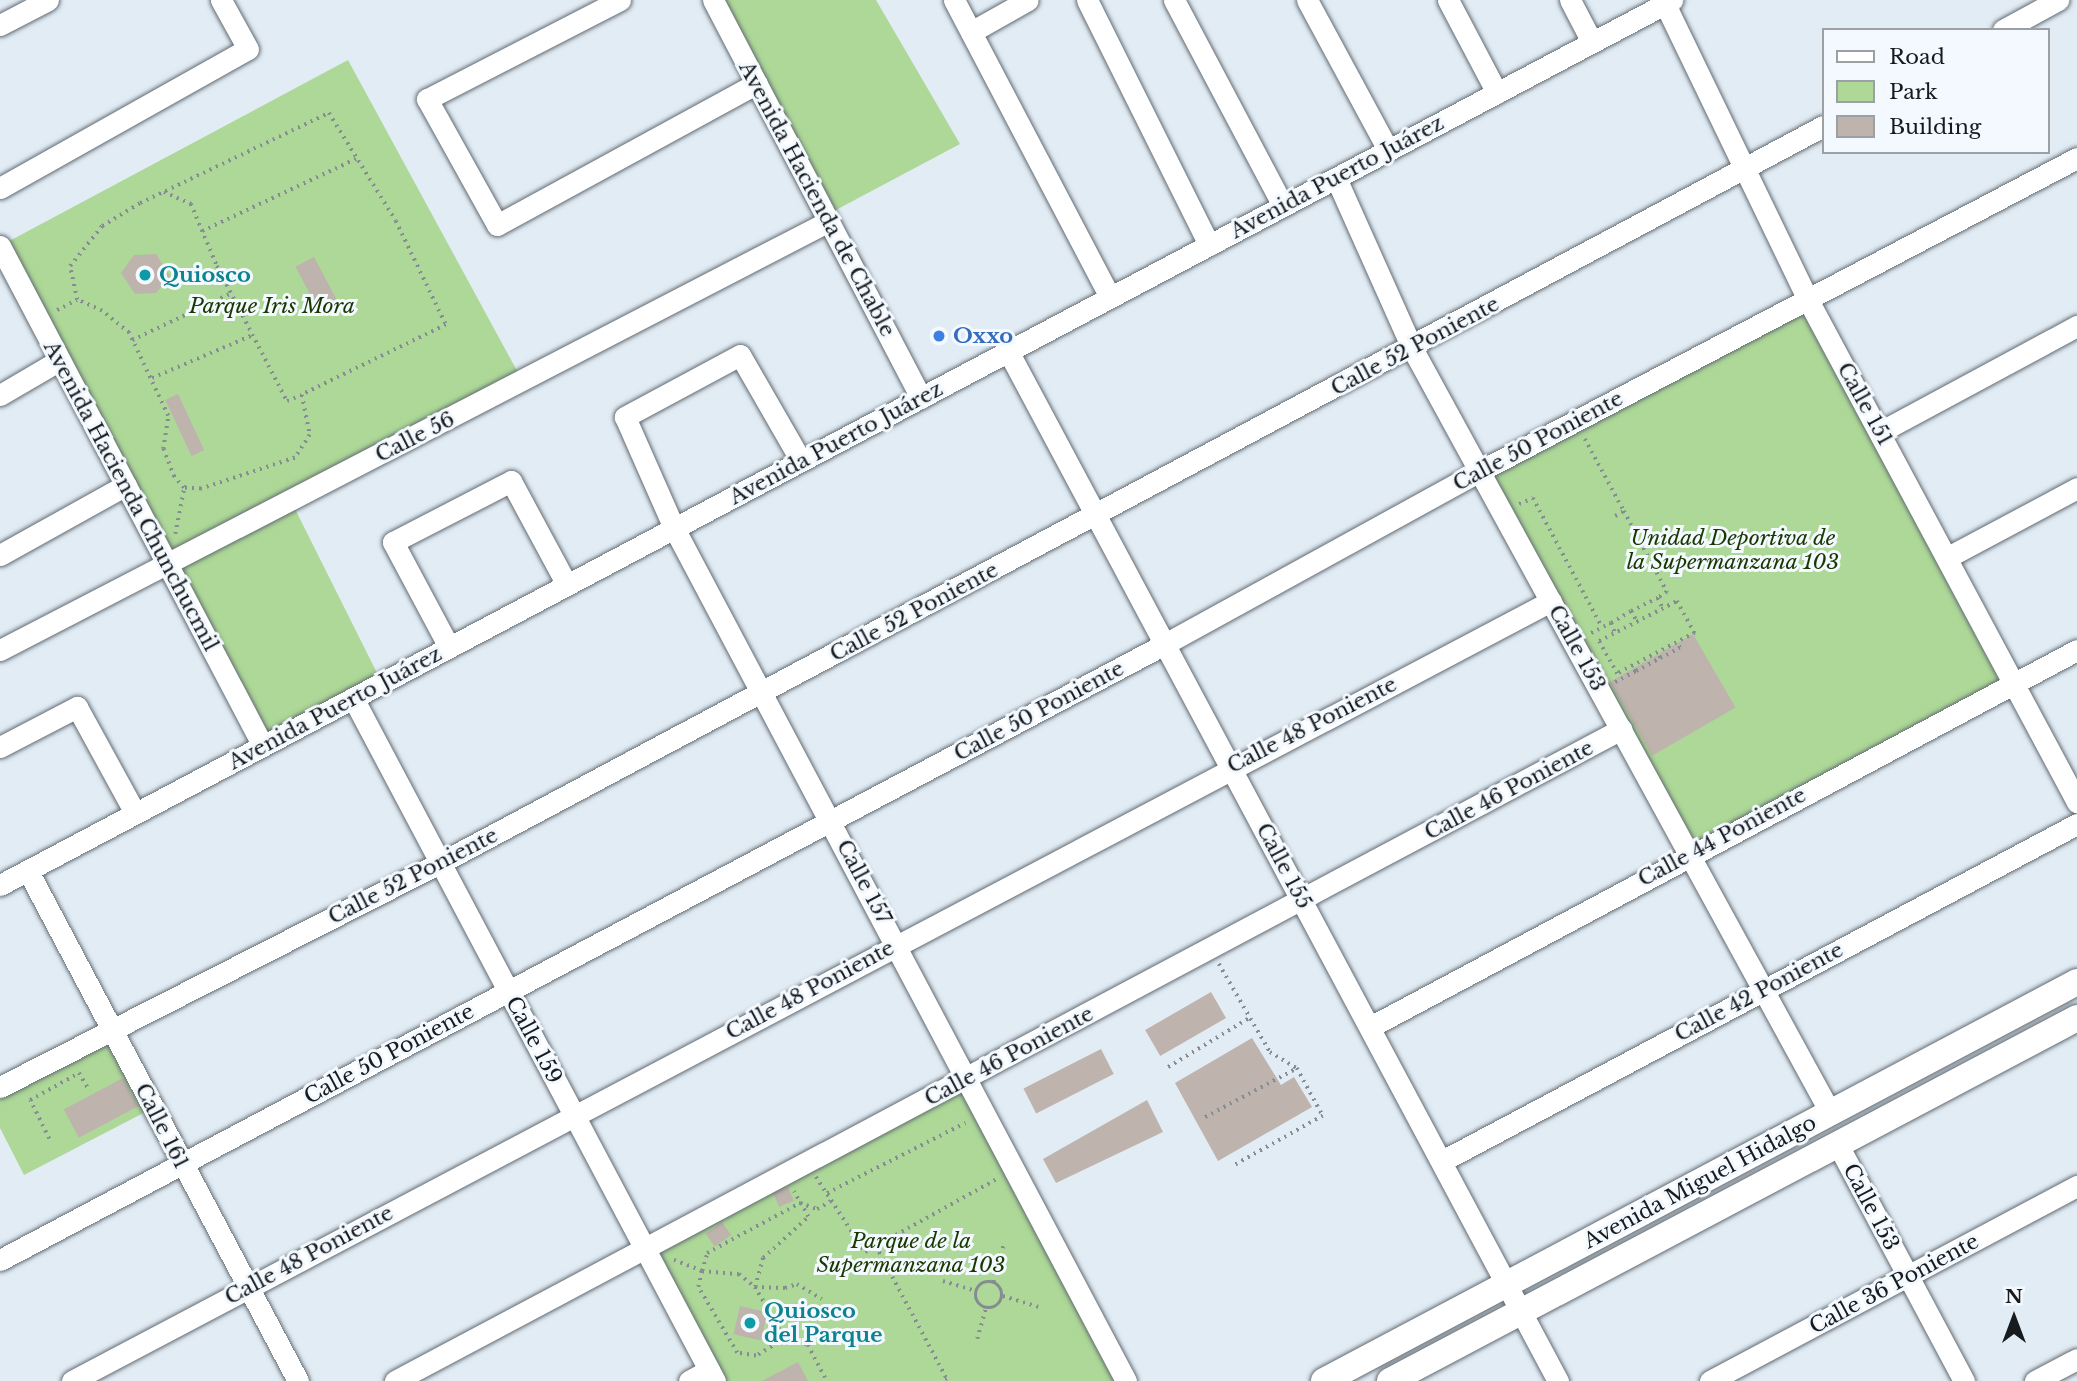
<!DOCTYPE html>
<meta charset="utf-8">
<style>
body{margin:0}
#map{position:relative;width:2077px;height:1381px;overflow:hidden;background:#e2ecf5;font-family:"Libre Baskerville",serif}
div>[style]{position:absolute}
.green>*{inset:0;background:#add897;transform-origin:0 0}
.building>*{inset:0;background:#beb3ad;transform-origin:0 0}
.path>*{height:3.5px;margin-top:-1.75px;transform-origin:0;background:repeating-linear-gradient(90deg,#858c92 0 2px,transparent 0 7px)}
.path>.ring{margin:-1.75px;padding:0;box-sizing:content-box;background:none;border:3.5px solid #858c92;border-radius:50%}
.roads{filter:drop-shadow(0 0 2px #626b72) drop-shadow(0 0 2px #626b72)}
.minor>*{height:21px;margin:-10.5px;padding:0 10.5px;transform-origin:10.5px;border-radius:10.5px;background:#fff}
.major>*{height:26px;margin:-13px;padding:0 13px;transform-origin:13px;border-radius:13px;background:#fff}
.dots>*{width:19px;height:19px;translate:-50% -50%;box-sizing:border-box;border:4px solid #f3f9fe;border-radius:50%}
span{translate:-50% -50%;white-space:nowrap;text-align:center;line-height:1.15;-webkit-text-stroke:6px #f3f9fe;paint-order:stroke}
.street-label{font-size:21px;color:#171b1e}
.culture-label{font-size:21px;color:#0d838f;font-weight:700}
.left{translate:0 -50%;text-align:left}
.park-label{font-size:21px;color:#183800;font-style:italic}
.shop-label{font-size:21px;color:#366cbe;font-weight:700}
.legend{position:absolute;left:1822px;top:28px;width:228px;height:126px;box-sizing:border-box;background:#f3f9fe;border:2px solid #9ba0a4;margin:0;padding:9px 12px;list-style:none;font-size:21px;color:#171b1e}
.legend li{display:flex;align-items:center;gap:14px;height:35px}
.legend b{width:35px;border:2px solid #9ba0a4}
.north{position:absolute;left:1979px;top:1283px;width:70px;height:70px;-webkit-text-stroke:5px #f3f9fe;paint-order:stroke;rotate:0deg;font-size:19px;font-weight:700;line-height:28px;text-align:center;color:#171b1e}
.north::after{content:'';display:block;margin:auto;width:24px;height:32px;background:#171b1e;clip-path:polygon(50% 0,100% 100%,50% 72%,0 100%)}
</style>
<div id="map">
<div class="green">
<div style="clip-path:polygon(722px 0,876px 0,960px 144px,834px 211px)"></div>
<div style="clip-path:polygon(348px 60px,522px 380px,291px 501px,382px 683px,263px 746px,0 246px)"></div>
<div style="left:1807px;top:305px;width:429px;height:362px;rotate:62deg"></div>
<div style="clip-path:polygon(113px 1028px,153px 1108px,24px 1175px,0 1128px,0 1087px)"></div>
<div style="clip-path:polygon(968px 1079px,1126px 1381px,715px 1381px,645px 1249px)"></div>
</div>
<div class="building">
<div style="clip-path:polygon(156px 254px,170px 276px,156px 293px,135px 294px,121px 273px,134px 255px)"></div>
<div style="left:314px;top:257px;width:49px;height:21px;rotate:62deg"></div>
<div style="left:178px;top:394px;width:62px;height:14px;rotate:65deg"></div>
<div style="left:1693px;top:634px;width:85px;height:96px;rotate:60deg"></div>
<div style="left:1211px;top:992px;width:30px;height:76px;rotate:60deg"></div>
<div style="clip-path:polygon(1252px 1038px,1281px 1085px,1294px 1077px,1312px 1107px,1218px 1161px,1175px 1083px)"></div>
<div style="left:1101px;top:1049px;width:28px;height:87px;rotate:63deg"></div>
<div style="left:123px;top:1078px;width:32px;height:67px;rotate:62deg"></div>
<div style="clip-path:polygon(1147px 1100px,1163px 1132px,1056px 1183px,1043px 1159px)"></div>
<div style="left:788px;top:1187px;width:15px;height:16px;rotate:67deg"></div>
<div style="left:722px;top:1222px;width:16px;height:20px;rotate:55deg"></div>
<div style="left:740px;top:1306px;width:28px;height:29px;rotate:13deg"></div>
<div style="clip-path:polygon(798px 1362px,808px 1381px,762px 1381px)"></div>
</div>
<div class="path">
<div style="left:329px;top:113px;width:127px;rotate:58.2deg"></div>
<div style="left:396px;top:221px;width:115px;rotate:64.3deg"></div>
<div style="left:446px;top:325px;width:160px;rotate:154.1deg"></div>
<div style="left:302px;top:395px;width:41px;rotate:78.7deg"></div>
<div style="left:310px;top:435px;width:27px;rotate:123deg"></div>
<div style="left:295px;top:458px;width:99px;rotate:161.7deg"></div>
<div style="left:201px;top:489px;width:17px;rotate:-177deg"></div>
<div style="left:184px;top:488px;width:15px;rotate:-132deg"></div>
<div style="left:174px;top:477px;width:30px;rotate:-111deg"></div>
<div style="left:163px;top:449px;width:33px;rotate:-81deg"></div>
<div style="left:168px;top:416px;width:92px;rotate:-115.2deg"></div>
<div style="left:129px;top:333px;width:35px;rotate:-141deg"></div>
<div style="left:102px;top:311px;width:27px;rotate:-156deg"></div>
<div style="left:77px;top:300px;width:35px;rotate:-102deg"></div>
<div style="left:70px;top:266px;width:51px;rotate:-51.3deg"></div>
<div style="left:102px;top:226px;width:44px;rotate:-31.2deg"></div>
<div style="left:140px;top:203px;width:209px;rotate:-25.5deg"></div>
<div style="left:164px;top:192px;width:30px;rotate:24deg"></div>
<div style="left:191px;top:204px;width:67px;rotate:67.2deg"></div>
<div style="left:217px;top:266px;width:152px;rotate:62.6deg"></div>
<div style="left:287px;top:401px;width:16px;rotate:-22deg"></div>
<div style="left:202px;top:231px;width:174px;rotate:-25.1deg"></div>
<div style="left:57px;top:310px;width:22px;rotate:-27deg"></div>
<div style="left:132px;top:340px;width:110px;rotate:-25.2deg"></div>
<div style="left:152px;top:378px;width:110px;rotate:-23.1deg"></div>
<div style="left:1585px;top:439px;width:82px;rotate:61.6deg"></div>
<div style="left:1519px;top:504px;width:15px;rotate:-23deg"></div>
<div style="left:1533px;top:498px;width:146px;rotate:61.9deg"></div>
<div style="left:1615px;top:516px;width:10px;rotate:-29deg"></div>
<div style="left:1624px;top:511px;width:92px;rotate:62deg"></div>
<div style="left:1667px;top:592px;width:11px;rotate:146deg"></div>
<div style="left:175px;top:534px;width:47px;rotate:-78.9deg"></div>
<div style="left:1677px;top:601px;width:37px;rotate:61deg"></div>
<div style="left:1695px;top:633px;width:88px;rotate:152.3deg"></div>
<div style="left:1617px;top:674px;width:38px;rotate:-119deg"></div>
<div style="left:1599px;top:641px;width:88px;rotate:-27.1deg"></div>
<div style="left:1631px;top:611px;width:30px;rotate:-26deg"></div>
<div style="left:1658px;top:598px;width:10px;rotate:66deg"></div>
<div style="left:1611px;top:623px;width:23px;rotate:-31deg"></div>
<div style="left:1631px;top:611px;width:12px;rotate:59deg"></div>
<div style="left:1591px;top:633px;width:22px;rotate:-27deg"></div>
<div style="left:1611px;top:623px;width:11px;rotate:68deg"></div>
<div style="left:1660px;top:658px;width:22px;rotate:-27deg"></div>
<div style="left:1680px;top:648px;width:6px;rotate:-129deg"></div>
<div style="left:1636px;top:671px;width:27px;rotate:-28deg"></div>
<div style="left:1660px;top:658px;width:5px;rotate:-112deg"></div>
<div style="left:1615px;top:682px;width:24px;rotate:-28deg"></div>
<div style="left:1636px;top:671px;width:6px;rotate:-129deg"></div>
<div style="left:1219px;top:964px;width:102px;rotate:59.9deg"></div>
<div style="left:1270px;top:1052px;width:31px;rotate:31deg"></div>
<div style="left:1297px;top:1068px;width:55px;rotate:61.6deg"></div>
<div style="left:1323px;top:1116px;width:101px;rotate:150.9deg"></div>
<div style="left:1168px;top:1067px;width:97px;rotate:-31.1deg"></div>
<div style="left:79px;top:1073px;width:21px;rotate:59deg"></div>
<div style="left:1205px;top:1117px;width:104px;rotate:-28deg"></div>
<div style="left:49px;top:1139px;width:43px;rotate:-116deg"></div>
<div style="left:30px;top:1100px;width:56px;rotate:-28.9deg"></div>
<div style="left:816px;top:1177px;width:90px;rotate:56.8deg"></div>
<div style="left:865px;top:1252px;width:149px;rotate:-29deg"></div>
<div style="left:827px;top:1193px;width:155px;rotate:-26.9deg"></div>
<div style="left:876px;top:1246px;width:151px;rotate:61.9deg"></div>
<div style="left:947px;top:1379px;width:4px;rotate:153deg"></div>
<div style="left:674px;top:1260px;width:30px;rotate:21deg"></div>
<div style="left:702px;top:1271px;width:37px;rotate:5deg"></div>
<div style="left:739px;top:1274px;width:21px;rotate:39deg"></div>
<div style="left:755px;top:1287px;width:47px;rotate:59deg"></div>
<div style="left:779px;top:1327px;width:16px;rotate:94deg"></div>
<div style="left:778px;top:1343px;width:26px;rotate:149deg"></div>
<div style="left:756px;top:1356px;width:19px;rotate:-171deg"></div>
<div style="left:737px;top:1353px;width:77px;rotate:-120.6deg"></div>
<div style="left:698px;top:1287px;width:16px;rotate:-76deg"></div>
<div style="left:702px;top:1271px;width:19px;rotate:-74deg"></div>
<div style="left:707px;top:1253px;width:106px;rotate:-28.3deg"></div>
<div style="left:800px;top:1203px;width:18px;rotate:19deg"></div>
<div style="left:817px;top:1209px;width:16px;rotate:-30deg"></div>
<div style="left:943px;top:1281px;width:34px;rotate:17deg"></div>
<div class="ring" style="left:976px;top:1282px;width:22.5px;height:22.5px"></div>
<div style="left:993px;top:1282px;width:41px;rotate:-74.2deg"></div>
<div style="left:755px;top:1287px;width:30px;rotate:-75deg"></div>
<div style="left:763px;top:1258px;width:61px;rotate:-42.3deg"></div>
<div style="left:808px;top:1217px;width:29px;rotate:-119deg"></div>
<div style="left:755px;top:1287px;width:30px;rotate:2deg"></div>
<div style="left:785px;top:1288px;width:13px;rotate:-18deg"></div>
<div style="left:797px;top:1284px;width:29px;rotate:31deg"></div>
<div style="left:1003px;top:1296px;width:37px;rotate:17deg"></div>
<div style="left:778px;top:1334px;width:32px;rotate:20deg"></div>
<div style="left:808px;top:1345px;width:41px;rotate:62.2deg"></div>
<div style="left:977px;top:1339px;width:32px;rotate:-74deg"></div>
</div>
<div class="roads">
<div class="minor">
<div style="left:620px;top:0;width:217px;rotate:152.8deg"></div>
<div style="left:427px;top:99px;width:144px;rotate:60.9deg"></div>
<div style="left:497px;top:225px;width:296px;rotate:-28.6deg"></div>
<div style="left:713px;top:0;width:449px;rotate:62.4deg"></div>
<div style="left:954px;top:0;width:335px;rotate:62.3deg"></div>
<div style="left:1087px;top:0;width:274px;rotate:63.5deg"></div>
<div style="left:1174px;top:0;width:233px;rotate:62.1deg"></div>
<div style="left:1307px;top:0;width:170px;rotate:61.6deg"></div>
<div style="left:1448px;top:0;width:105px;rotate:62.2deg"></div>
<div style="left:1570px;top:0;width:47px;rotate:62.4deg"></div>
<div style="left:1663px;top:0;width:333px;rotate:64.2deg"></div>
<div style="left:1808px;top:300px;width:570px;rotate:61.82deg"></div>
<div style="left:0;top:25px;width:54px;rotate:-27.5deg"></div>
<div style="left:2003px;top:30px;width:63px;rotate:-28.6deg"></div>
<div style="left:971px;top:32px;width:65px;rotate:-29.3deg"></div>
<div style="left:1336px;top:178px;width:186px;rotate:65.9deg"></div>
<div style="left:1412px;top:348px;width:871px;rotate:61.32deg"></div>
<div style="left:0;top:188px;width:284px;rotate:-29.3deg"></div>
<div style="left:248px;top:49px;width:56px;rotate:-118.9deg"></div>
<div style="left:0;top:246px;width:565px;rotate:62.26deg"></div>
<div style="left:1008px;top:351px;width:1168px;rotate:61.9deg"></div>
<div style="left:0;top:395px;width:69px;rotate:-30.3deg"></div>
<div style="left:1880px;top:432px;width:224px;rotate:-28.3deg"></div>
<div style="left:801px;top:461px;width:122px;rotate:-119.9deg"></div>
<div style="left:740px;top:355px;width:131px;rotate:151.7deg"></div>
<div style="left:625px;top:417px;width:121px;rotate:66.2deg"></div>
<div style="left:674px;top:528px;width:965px;rotate:62.08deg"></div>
<div style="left:0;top:555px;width:144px;rotate:-29.1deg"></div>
<div style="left:1948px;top:557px;width:146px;rotate:-28.1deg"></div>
<div style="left:449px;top:647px;width:119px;rotate:-118.1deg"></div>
<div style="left:393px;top:542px;width:133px;rotate:-27.3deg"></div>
<div style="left:511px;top:481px;width:118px;rotate:61.7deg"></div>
<div style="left:0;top:650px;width:933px;rotate:-27.36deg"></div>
<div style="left:353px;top:698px;width:773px;rotate:62.08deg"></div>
<div style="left:0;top:747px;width:87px;rotate:-27.5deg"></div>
<div style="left:77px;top:707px;width:121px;rotate:61.3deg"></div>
<div style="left:28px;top:871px;width:577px;rotate:62.1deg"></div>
<div style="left:0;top:885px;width:1892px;rotate:-27.89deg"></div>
<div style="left:1370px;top:1027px;width:801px;rotate:-28.07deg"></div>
<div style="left:0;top:1087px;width:494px;rotate:-27deg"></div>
<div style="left:440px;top:863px;width:1567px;rotate:-28.05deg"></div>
<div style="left:1838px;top:1145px;width:268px;rotate:61.9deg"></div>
<div style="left:1442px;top:1161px;width:719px;rotate:-27.96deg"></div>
<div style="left:0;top:1260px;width:1318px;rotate:-27.87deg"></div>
<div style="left:1165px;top:644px;width:359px;rotate:-28.8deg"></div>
<div style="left:1480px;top:471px;width:674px;rotate:-27.67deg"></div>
<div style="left:72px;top:1381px;width:1672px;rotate:-27.81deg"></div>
<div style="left:395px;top:1381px;width:1389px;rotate:-28deg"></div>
<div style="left:689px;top:1381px;width:23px;rotate:-29deg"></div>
<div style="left:1710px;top:1381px;width:416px;rotate:-28deg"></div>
<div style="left:2035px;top:1381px;width:47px;rotate:-27.6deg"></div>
</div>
<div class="major">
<div style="left:1324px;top:1381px;width:852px;rotate:-27.92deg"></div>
<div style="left:1390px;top:1381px;width:777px;rotate:-27.85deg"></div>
</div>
</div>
<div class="dots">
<div style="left:145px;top:275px;background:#0f9aa8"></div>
<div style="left:939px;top:336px;background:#3f7fe0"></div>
<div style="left:750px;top:1323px;background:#0f9aa8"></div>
</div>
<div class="street-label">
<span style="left:1337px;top:177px;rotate:-28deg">Avenida Puerto Juárez</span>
<span style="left:817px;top:199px;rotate:62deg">Avenida Hacienda de Chable</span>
<span style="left:1415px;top:346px;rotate:-28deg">Calle 52 Poniente</span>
<span style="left:1865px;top:404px;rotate:61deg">Calle 151</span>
<span style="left:415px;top:437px;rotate:-27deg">Calle 56</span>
<span style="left:1538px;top:441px;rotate:-28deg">Calle 50 Poniente</span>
<span style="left:836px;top:443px;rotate:-28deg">Avenida Puerto Juárez</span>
<span style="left:131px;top:496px;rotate:62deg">Avenida Hacienda Chunchucmil</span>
<span style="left:914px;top:612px;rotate:-28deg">Calle 52 Poniente</span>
<span style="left:1577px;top:648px;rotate:61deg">Calle 153</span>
<span style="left:335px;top:708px;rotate:-28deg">Avenida Puerto Juárez</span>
<span style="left:1039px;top:711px;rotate:-28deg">Calle 50 Poniente</span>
<span style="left:1312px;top:725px;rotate:-27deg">Calle 48 Poniente</span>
<span style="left:1509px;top:790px;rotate:-28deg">Calle 46 Poniente</span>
<span style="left:1722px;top:837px;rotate:-28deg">Calle 44 Poniente</span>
<span style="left:1284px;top:866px;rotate:62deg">Calle 155</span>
<span style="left:413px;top:876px;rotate:-27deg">Calle 52 Poniente</span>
<span style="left:864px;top:882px;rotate:62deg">Calle 157</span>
<span style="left:810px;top:990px;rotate:-28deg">Calle 48 Poniente</span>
<span style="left:1759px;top:992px;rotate:-28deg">Calle 42 Poniente</span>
<span style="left:534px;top:1040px;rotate:62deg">Calle 159</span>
<span style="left:389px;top:1054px;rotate:-28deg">Calle 50 Poniente</span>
<span style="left:1009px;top:1056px;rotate:-28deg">Calle 46 Poniente</span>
<span style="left:162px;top:1126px;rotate:63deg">Calle 161</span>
<span style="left:1700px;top:1182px;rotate:-28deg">Avenida Miguel Hidalgo</span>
<span style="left:1871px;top:1207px;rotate:62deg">Calle 153</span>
<span style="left:309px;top:1255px;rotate:-28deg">Calle 48 Poniente</span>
<span style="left:1894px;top:1284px;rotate:-28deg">Calle 36 Poniente</span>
</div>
<div class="culture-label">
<span class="left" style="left:159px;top:275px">Quiosco</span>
<span class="left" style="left:764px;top:1323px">Quiosco<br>del Parque</span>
</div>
<div class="park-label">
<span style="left:272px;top:306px">Parque Iris Mora</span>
<span style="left:1733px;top:550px">Unidad Deportiva de<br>la Supermanzana 103</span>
<span style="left:911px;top:1253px">Parque de la<br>Supermanzana 103</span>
</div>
<div class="shop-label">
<span class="left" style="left:953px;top:336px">Oxxo</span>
</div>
<ul class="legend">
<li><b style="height:9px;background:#fff"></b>Road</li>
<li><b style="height:19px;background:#add897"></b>Park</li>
<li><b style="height:19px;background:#beb3ad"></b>Building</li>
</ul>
<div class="north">N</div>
</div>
